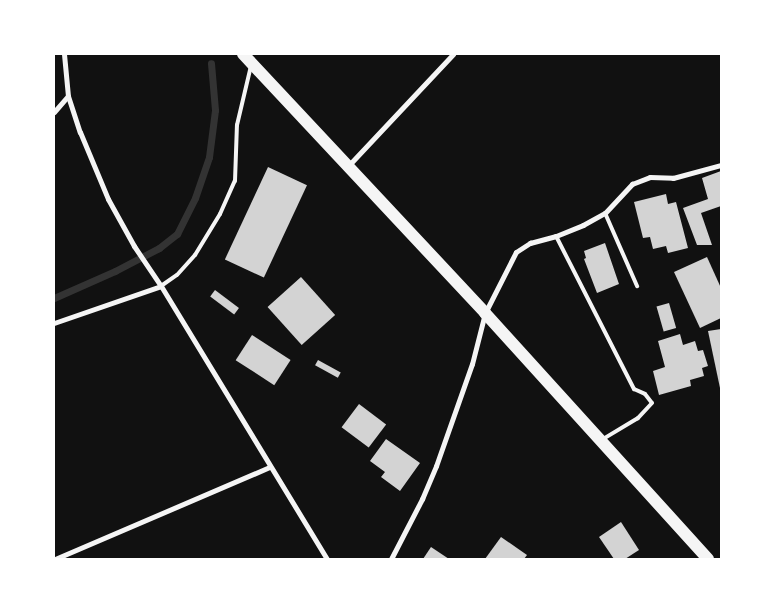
<!DOCTYPE html>
<style>
body{margin:0}
#map{position:relative;width:775px;height:613px;overflow:hidden;background:#111;font-family:Figtree,sans-serif}
div>[style]{position:absolute}
.stream>*{height:7px;margin:-3.5px;padding:0 3.5px;transform-origin:3.5px;border-radius:3.5px;background:#333}
.building>*{inset:0;background:#d3d3d3;transform-origin:0 0}
.service>*{height:4px;margin:-2px;padding:0 2px;transform-origin:2px;border-radius:2px;background:#f5f5f5}
.minor>*{height:5px;margin:-2.5px;padding:0 2.5px;transform-origin:2.5px;border-radius:2.5px;background:#f5f5f5}
.primary>*{height:12px;margin:-6px;padding:0 6px;transform-origin:6px;border-radius:6px;background:#f5f5f5}
span{translate:-50% -50%;white-space:nowrap;text-align:center;line-height:1.15;-webkit-text-stroke:4.5px #fff;paint-order:stroke}
.frame{position:absolute;inset:0;border:55px solid #fff;pointer-events:none}
</style>
<div id="map">
<div class="stream">
<div style="left:54px;top:298px;width:67px;rotate:-23.9deg"></div>
<div style="left:115px;top:271px;width:50px;rotate:-27.6deg"></div>
<div style="left:159px;top:248px;width:23px;rotate:-38deg"></div>
<div style="left:177px;top:234px;width:40px;rotate:-63.4deg"></div>
<div style="left:195px;top:198px;width:43px;rotate:-71.1deg"></div>
<div style="left:209px;top:157px;width:47px;rotate:-82.7deg"></div>
<div style="left:215px;top:110px;width:47px;rotate:-94.9deg"></div>
</div>
<div class="building">
<div style="left:268px;top:167px;width:43px;height:102px;rotate:25deg"></div>
<div style="clip-path:polygon(721px 171px,721px 206px,701px 213px,712px 245px,697px 245px,683px 208px,708px 199px,702px 178px)"></div>
<div style="clip-path:polygon(666px 194px,668px 204px,676px 202px,688px 248px,668px 253px,666px 246px,653px 249px,650px 237px,643px 238px,634px 202px)"></div>
<div style="clip-path:polygon(605px 243px,619px 284px,597px 293px,584px 259px,586px 258px,584px 251px)"></div>
<div style="clip-path:polygon(707px 257px,721px 288px,721px 318px,700px 328px,674px 272px)"></div>
<div style="left:301px;top:277px;width:51px;height:45px;rotate:48deg"></div>
<div style="left:215px;top:290px;width:30px;height:8px;rotate:37deg"></div>
<div style="left:669px;top:303px;width:26px;height:13px;rotate:74deg"></div>
<div style="clip-path:polygon(721px 329px,721px 388px,720px 388px,708px 331px)"></div>
<div style="clip-path:polygon(680px 334px,683px 345px,695px 341px,698px 351px,703px 350px,708px 366px,702px 368px,704px 376px,690px 380px,691px 386px,659px 395px,653px 371px,665px 367px,658px 341px)"></div>
<div style="left:252px;top:335px;width:46px;height:30px;rotate:33deg"></div>
<div style="left:318px;top:360px;width:26px;height:6px;rotate:29deg"></div>
<div style="left:359px;top:404px;width:34px;height:29px;rotate:37deg"></div>
<div style="clip-path:polygon(386px 439px,420px 463px,400px 491px,381px 477px,385px 472px,370px 461px)"></div>
<div style="clip-path:polygon(621px 522px,639px 550px,625px 559px,614px 559px,599px 537px)"></div>
<div style="clip-path:polygon(501px 537px,527px 555px,524px 559px,485px 559px)"></div>
<div style="clip-path:polygon(431px 547px,449px 559px,423px 559px)"></div>
</div>
<div class="service">
<div style="left:605px;top:213px;width:80px;rotate:66.3deg"></div>
<div style="left:556px;top:236px;width:172px;rotate:63deg"></div>
<div style="left:634px;top:389px;width:12px;rotate:24deg"></div>
<div style="left:645px;top:394px;width:11px;rotate:52deg"></div>
<div style="left:652px;top:403px;width:21px;rotate:133deg"></div>
<div style="left:638px;top:418px;width:41px;rotate:149deg"></div>
<div style="left:161px;top:286px;width:19px;rotate:-35deg"></div>
<div style="left:177px;top:275px;width:27px;rotate:-48deg"></div>
<div style="left:195px;top:255px;width:48px;rotate:-58.6deg"></div>
<div style="left:220px;top:214px;width:36px;rotate:-66deg"></div>
<div style="left:235px;top:181px;width:56px;rotate:-88deg"></div>
<div style="left:237px;top:125px;width:61px;rotate:-76.7deg"></div>
</div>
<div class="minor">
<div style="left:64px;top:54px;width:42px;rotate:84.6deg"></div>
<div style="left:68px;top:96px;width:38px;rotate:72deg"></div>
<div style="left:80px;top:132px;width:73px;rotate:67.3deg"></div>
<div style="left:108px;top:199px;width:54px;rotate:61deg"></div>
<div style="left:134px;top:246px;width:48px;rotate:56deg"></div>
<div style="left:161px;top:286px;width:320px;rotate:58.7deg"></div>
<div style="left:54px;top:112px;width:21px;rotate:-49deg"></div>
<div style="left:348px;top:166px;width:154px;rotate:-46.8deg"></div>
<div style="left:54px;top:323px;width:113px;rotate:-19.1deg"></div>
<div style="left:55px;top:559px;width:234px;rotate:-23.2deg"></div>
<div style="left:391px;top:559px;width:68px;rotate:-62.7deg"></div>
<div style="left:422px;top:499px;width:36px;rotate:-67deg"></div>
<div style="left:436px;top:466px;width:108px;rotate:-70.6deg"></div>
<div style="left:472px;top:364px;width:53px;rotate:-75.7deg"></div>
<div style="left:485px;top:313px;width:68px;rotate:-63.1deg"></div>
<div style="left:516px;top:252px;width:17px;rotate:-33deg"></div>
<div style="left:530px;top:243px;width:27px;rotate:-15deg"></div>
<div style="left:556px;top:236px;width:29px;rotate:-22deg"></div>
<div style="left:583px;top:225px;width:25px;rotate:-29deg"></div>
<div style="left:605px;top:213px;width:40px;rotate:-47deg"></div>
<div style="left:632px;top:184px;width:19px;rotate:-21deg"></div>
<div style="left:650px;top:177px;width:23px;rotate:2deg"></div>
<div style="left:673px;top:178px;width:50px;rotate:-15.2deg"></div>
</div>
<div class="primary">
<div style="left:243px;top:54px;width:354px;rotate:46.9deg"></div>
<div style="left:485px;top:313px;width:332px;rotate:47.8deg"></div>
</div>
<div class="frame"></div>
</div>
